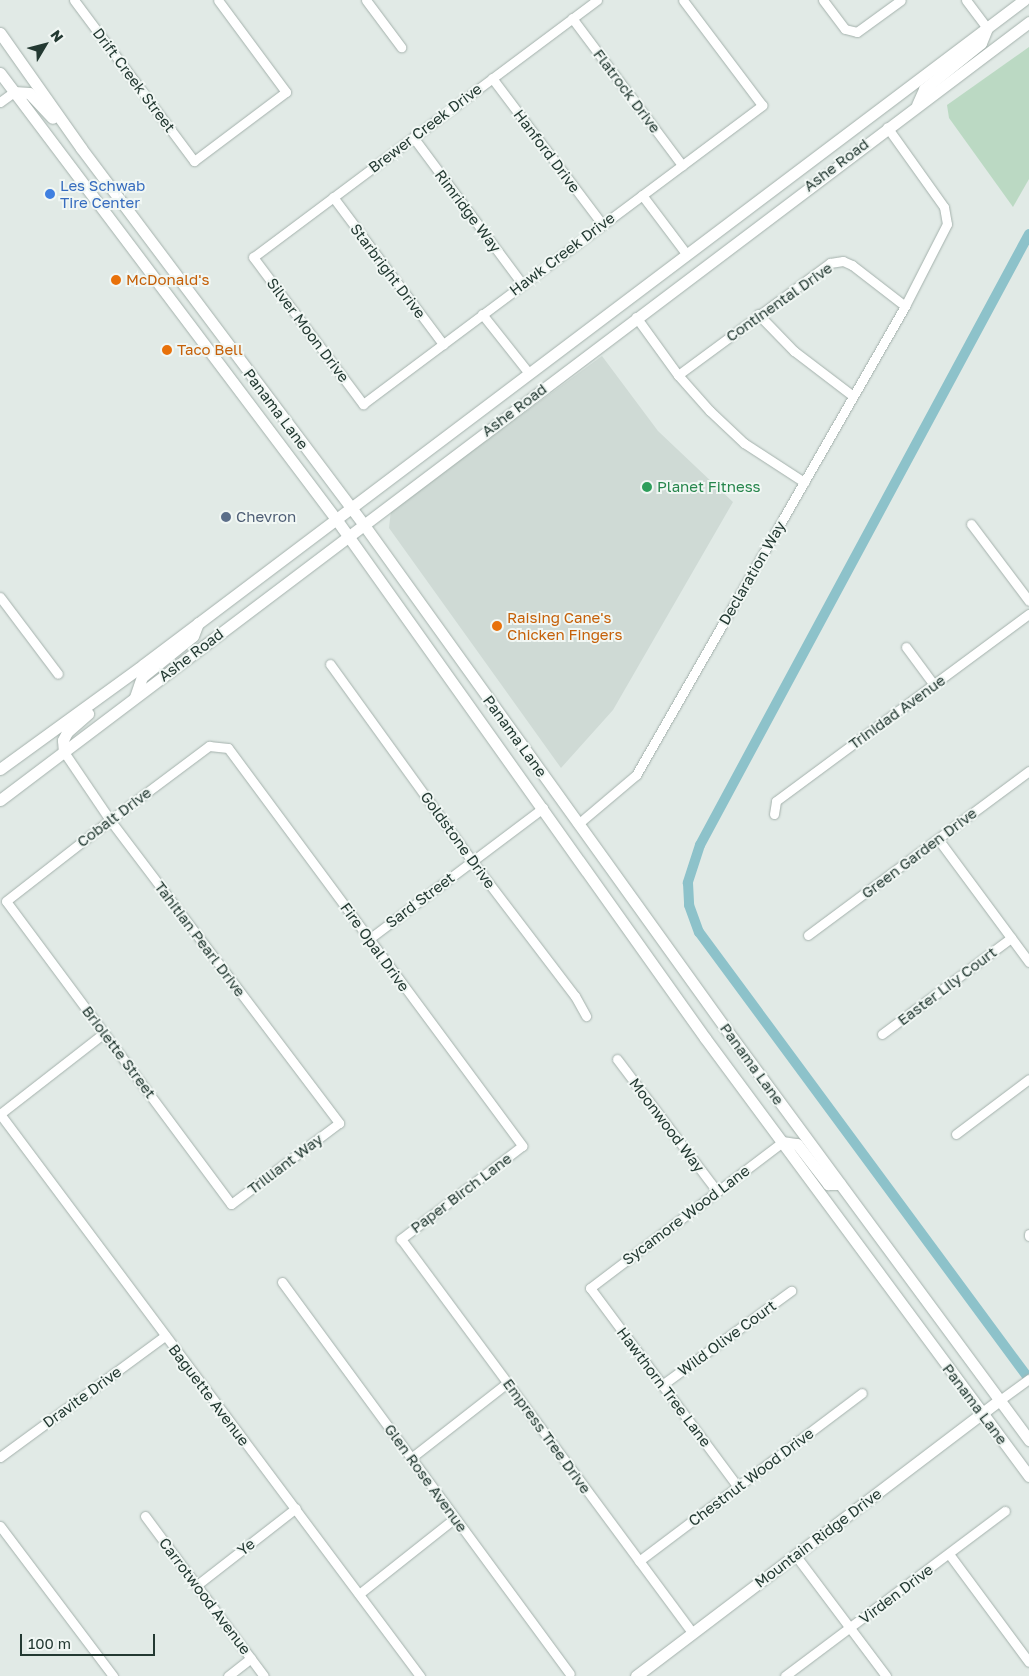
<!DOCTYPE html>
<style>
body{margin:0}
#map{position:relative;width:1029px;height:1676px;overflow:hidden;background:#e1eae6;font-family:"Golos Text",sans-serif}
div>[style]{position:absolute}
.built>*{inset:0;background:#cfdad5}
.green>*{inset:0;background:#bbd9c3}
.canal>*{height:10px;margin:-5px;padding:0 5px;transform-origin:5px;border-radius:5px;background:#8dc2ca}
.roads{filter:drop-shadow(0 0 1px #a4b1ac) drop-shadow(0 0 1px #a4b1ac)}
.street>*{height:9px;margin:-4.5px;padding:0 4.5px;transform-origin:4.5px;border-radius:4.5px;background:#fff}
.secondary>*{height:11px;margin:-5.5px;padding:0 5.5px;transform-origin:5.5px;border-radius:5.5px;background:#fff}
.dots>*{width:14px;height:14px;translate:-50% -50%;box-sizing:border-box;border:2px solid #f1f7f4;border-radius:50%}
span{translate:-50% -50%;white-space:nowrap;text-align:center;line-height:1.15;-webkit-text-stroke:4px #f1f7f4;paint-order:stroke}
.street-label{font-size:15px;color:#233932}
.shop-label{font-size:15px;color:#366cbe}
.left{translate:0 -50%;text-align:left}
.food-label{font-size:15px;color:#c56008}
.leisure-label{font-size:15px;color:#27864d}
.service-label{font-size:15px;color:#4e5e75}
.north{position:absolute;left:20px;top:20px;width:50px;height:50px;-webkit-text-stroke:4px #f1f7f4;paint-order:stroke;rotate:53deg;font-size:14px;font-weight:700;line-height:20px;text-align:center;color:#233932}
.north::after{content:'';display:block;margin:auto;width:18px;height:22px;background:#233932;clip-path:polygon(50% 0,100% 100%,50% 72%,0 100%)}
.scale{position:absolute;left:20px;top:1634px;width:135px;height:22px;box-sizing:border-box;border:2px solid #233932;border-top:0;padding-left:6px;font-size:15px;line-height:18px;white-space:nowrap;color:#233932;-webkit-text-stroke:4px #f1f7f4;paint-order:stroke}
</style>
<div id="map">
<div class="built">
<div style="clip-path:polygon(602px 356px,658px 431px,733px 502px,613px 710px,561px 768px,389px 528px,391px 510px)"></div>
</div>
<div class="green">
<div style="clip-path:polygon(1029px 47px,1029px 179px,1013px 207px,949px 118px,947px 105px)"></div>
</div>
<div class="canal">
<div style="left:1029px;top:234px;width:694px;rotate:118.3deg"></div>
<div style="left:700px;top:845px;width:40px;rotate:108deg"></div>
<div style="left:688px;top:883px;width:22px;rotate:87deg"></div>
<div style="left:689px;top:905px;width:29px;rotate:70deg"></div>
<div style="left:699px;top:932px;width:556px;rotate:53.56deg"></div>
</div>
<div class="roads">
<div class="street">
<div style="left:74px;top:0;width:201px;rotate:53.3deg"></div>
<div style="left:194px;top:161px;width:115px;rotate:-36.9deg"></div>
<div style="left:286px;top:92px;width:114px;rotate:-126.5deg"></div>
<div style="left:366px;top:0;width:59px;rotate:53.3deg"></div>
<div style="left:597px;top:0;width:429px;rotate:143.2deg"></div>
<div style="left:253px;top:257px;width:184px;rotate:53.2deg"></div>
<div style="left:363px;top:404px;width:499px;rotate:-36.8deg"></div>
<div style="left:762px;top:105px;width:131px;rotate:-127deg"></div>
<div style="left:823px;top:0;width:36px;rotate:53deg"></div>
<div style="left:845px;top:29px;width:12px;rotate:14deg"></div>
<div style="left:857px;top:32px;width:54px;rotate:-36deg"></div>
<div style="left:966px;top:0;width:35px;rotate:53deg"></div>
<div style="left:572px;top:18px;width:184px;rotate:53.2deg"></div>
<div style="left:492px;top:78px;width:183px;rotate:53deg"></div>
<div style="left:0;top:102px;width:17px;rotate:-36deg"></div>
<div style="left:413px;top:137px;width:183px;rotate:53.4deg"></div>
<div style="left:642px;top:195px;width:71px;rotate:53deg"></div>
<div style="left:333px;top:197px;width:184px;rotate:53.2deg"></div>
<div style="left:482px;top:314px;width:74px;rotate:51.6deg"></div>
<div style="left:758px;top:314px;width:52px;rotate:45.8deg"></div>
<div style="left:794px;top:351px;width:74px;rotate:37.3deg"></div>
<div style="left:636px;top:317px;width:72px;rotate:54.1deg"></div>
<div style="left:678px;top:375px;width:48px;rotate:48.4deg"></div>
<div style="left:710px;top:411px;width:47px;rotate:43.3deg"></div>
<div style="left:744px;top:443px;width:72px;rotate:33deg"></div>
<div style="left:678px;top:375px;width:189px;rotate:-36.4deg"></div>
<div style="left:830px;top:263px;width:13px;rotate:-9deg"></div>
<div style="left:843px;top:261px;width:10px;rotate:24deg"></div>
<div style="left:852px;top:265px;width:67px;rotate:37.7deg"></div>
<div style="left:971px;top:524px;width:96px;rotate:53deg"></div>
<div style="left:0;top:597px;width:96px;rotate:53deg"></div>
<div style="left:906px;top:647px;width:47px;rotate:53.6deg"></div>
<div style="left:330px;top:664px;width:243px;rotate:54.2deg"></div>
<div style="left:472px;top:861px;width:170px;rotate:52.7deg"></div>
<div style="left:575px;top:996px;width:23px;rotate:61deg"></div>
<div style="left:64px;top:752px;width:82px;rotate:55.9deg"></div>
<div style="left:110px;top:820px;width:380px;rotate:52.9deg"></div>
<div style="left:339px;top:1123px;width:135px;rotate:143.1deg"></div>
<div style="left:231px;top:1204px;width:377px;rotate:-126.6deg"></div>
<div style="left:6px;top:901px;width:132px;rotate:-37.9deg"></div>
<div style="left:110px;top:820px;width:124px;rotate:-36.8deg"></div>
<div style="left:209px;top:746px;width:19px;rotate:6deg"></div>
<div style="left:228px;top:748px;width:495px;rotate:53.5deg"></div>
<div style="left:522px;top:1146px;width:153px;rotate:142.5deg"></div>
<div style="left:401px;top:1239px;width:490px;rotate:53.5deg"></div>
<div style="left:774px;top:814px;width:13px;rotate:-81deg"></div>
<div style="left:776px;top:801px;width:315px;rotate:-36.5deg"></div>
<div style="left:578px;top:824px;width:76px;rotate:-40.2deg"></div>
<div style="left:636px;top:775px;width:541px;rotate:-60.16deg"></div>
<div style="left:905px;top:306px;width:92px;rotate:-62.9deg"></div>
<div style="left:947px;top:224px;width:17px;rotate:-100deg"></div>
<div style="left:944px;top:207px;width:98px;rotate:-125.5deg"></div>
<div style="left:938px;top:839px;width:153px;rotate:53.5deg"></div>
<div style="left:808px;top:935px;width:275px;rotate:-36.6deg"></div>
<div style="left:369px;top:939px;width:218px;rotate:-37deg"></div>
<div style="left:882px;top:1034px;width:161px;rotate:-36.7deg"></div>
<div style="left:617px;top:1059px;width:166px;rotate:52.9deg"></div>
<div style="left:0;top:1114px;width:702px;rotate:53.23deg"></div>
<div style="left:0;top:1114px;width:132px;rotate:-37.9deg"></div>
<div style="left:956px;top:1134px;width:91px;rotate:-37deg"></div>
<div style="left:1029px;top:1234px;width:2px;rotate:90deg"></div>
<div style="left:282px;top:1282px;width:486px;rotate:53.7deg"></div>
<div style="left:662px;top:1385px;width:160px;rotate:-36.1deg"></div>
<div style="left:1000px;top:1400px;width:36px;rotate:-36deg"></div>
<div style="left:0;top:1457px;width:205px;rotate:-36.3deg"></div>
<div style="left:411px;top:1458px;width:122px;rotate:-38deg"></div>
<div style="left:738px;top:1487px;width:248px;rotate:-126.6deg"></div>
<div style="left:590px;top:1288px;width:241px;rotate:-37.2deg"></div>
<div style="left:145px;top:1516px;width:199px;rotate:53.4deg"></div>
<div style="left:0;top:1526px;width:188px;rotate:53deg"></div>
<div style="left:949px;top:1554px;width:134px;rotate:53.5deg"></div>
<div style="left:796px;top:1556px;width:150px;rotate:53.1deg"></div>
<div style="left:639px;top:1561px;width:279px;rotate:-37deg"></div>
<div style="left:197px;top:1585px;width:125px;rotate:-37.9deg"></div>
<div style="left:359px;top:1594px;width:122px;rotate:-38.4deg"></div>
<div style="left:228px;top:1676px;width:29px;rotate:-38deg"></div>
<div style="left:785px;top:1676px;width:275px;rotate:-36.9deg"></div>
</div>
<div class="secondary">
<div style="left:0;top:33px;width:141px;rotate:54.8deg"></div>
<div style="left:81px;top:148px;width:471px;rotate:53.1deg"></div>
<div style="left:364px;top:525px;width:616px;rotate:54.32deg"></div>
<div style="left:723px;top:1025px;width:516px;rotate:53.6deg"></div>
<div style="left:0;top:73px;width:558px;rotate:53.01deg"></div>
<div style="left:336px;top:519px;width:637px;rotate:54.59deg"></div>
<div style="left:705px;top:1038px;width:545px;rotate:53.51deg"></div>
<div style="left:14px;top:92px;width:15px;rotate:4deg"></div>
<div style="left:29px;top:93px;width:34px;rotate:47deg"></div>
<div style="left:917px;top:105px;width:17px;rotate:-66deg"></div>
<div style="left:924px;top:89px;width:73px;rotate:-38.9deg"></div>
<div style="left:981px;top:43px;width:16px;rotate:-68deg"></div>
<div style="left:135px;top:697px;width:21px;rotate:-71deg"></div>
<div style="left:142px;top:677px;width:65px;rotate:-38.8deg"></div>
<div style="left:193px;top:636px;width:14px;rotate:-69deg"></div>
<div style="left:64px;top:752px;width:12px;rotate:-95deg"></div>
<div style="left:63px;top:740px;width:9px;rotate:-63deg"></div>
<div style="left:67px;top:732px;width:28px;rotate:-41deg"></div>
<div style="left:0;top:769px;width:177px;rotate:-36deg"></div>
<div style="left:143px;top:665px;width:1104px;rotate:-37.05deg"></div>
<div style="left:0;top:800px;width:1290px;rotate:-37.09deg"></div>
<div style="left:782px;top:1142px;width:15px;rotate:8deg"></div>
<div style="left:797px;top:1144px;width:51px;rotate:52.2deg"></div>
<div style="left:828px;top:1184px;width:12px"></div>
<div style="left:636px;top:1676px;width:457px;rotate:-37.2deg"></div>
</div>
</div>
<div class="dots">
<div style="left:50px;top:194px;background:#3f7fe0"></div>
<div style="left:116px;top:280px;background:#e8710a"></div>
<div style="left:167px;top:350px;background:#e8710a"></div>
<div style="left:647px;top:487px;background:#2e9e5b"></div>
<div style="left:226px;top:517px;background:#5c6f8a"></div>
<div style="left:497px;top:626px;background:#e8710a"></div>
</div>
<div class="street-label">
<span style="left:134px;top:80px;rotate:53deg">Drift Creek Street</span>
<span style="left:627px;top:91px;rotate:53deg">Flatrock Drive</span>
<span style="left:425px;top:128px;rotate:-37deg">Brewer Creek Drive</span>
<span style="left:547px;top:151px;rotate:53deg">Hanford Drive</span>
<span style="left:836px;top:165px;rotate:-37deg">Ashe Road</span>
<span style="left:468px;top:211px;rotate:53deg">Rimridge Way</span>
<span style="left:562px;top:254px;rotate:-37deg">Hawk Creek Drive</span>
<span style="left:388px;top:271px;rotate:53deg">Starbright Drive</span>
<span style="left:779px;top:302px;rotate:-35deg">Continental Drive</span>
<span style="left:308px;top:330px;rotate:53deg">Silver Moon Drive</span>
<span style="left:276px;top:409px;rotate:53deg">Panama Lane</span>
<span style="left:514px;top:410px;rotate:-37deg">Ashe Road</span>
<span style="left:752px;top:573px;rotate:-60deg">Declaration Way</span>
<span style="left:191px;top:655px;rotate:-37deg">Ashe Road</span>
<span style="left:897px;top:712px;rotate:-36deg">Trinidad Avenue</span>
<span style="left:515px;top:736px;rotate:54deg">Panama Lane</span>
<span style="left:114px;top:817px;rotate:-37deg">Cobalt Drive</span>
<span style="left:458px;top:840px;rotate:54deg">Goldstone Drive</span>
<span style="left:919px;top:853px;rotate:-37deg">Green Garden Drive</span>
<span style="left:420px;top:900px;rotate:-37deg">Sard Street</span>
<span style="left:200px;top:939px;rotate:53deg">Tahitian Pearl Drive</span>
<span style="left:375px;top:947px;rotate:54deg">Fire Opal Drive</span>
<span style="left:947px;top:986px;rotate:-37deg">Easter Lily Court</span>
<span style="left:119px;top:1052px;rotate:53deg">Briolette Street</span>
<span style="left:752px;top:1064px;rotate:54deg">Panama Lane</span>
<span style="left:667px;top:1125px;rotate:53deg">Moonwood Way</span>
<span style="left:285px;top:1164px;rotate:-37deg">Trilliant Way</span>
<span style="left:461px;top:1193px;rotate:-37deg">Paper Birch Lane</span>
<span style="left:686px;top:1215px;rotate:-37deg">Sycamore Wood Lane</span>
<span style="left:727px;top:1338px;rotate:-36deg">Wild Olive Court</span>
<span style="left:664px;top:1387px;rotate:53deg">Hawthorn Tree Lane</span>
<span style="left:209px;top:1395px;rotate:53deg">Baguette Avenue</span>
<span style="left:82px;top:1397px;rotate:-36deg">Dravite Drive</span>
<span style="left:975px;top:1404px;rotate:53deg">Panama Lane</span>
<span style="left:547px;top:1436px;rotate:54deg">Empress Tree Drive</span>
<span style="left:751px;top:1477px;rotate:-37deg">Chestnut Wood Drive</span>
<span style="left:426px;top:1478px;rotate:54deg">Glen Rose Avenue</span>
<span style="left:818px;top:1538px;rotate:-37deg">Mountain Ridge Drive</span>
<span style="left:246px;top:1547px;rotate:-38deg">Ye</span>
<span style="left:896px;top:1594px;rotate:-37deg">Virden Drive</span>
<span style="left:205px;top:1596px;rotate:53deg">Carrotwood Avenue</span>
</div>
<div class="shop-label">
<span class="left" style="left:60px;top:194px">Les Schwab<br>Tire Center</span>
</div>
<div class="food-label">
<span class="left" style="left:126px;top:280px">McDonald's</span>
<span class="left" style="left:177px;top:350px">Taco Bell</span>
<span class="left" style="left:507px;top:626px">Raising Cane's<br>Chicken Fingers</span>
</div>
<div class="leisure-label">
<span class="left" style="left:657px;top:487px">Planet Fitness</span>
</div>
<div class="service-label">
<span class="left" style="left:236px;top:517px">Chevron</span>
</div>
<div class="north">N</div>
<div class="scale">100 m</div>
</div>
